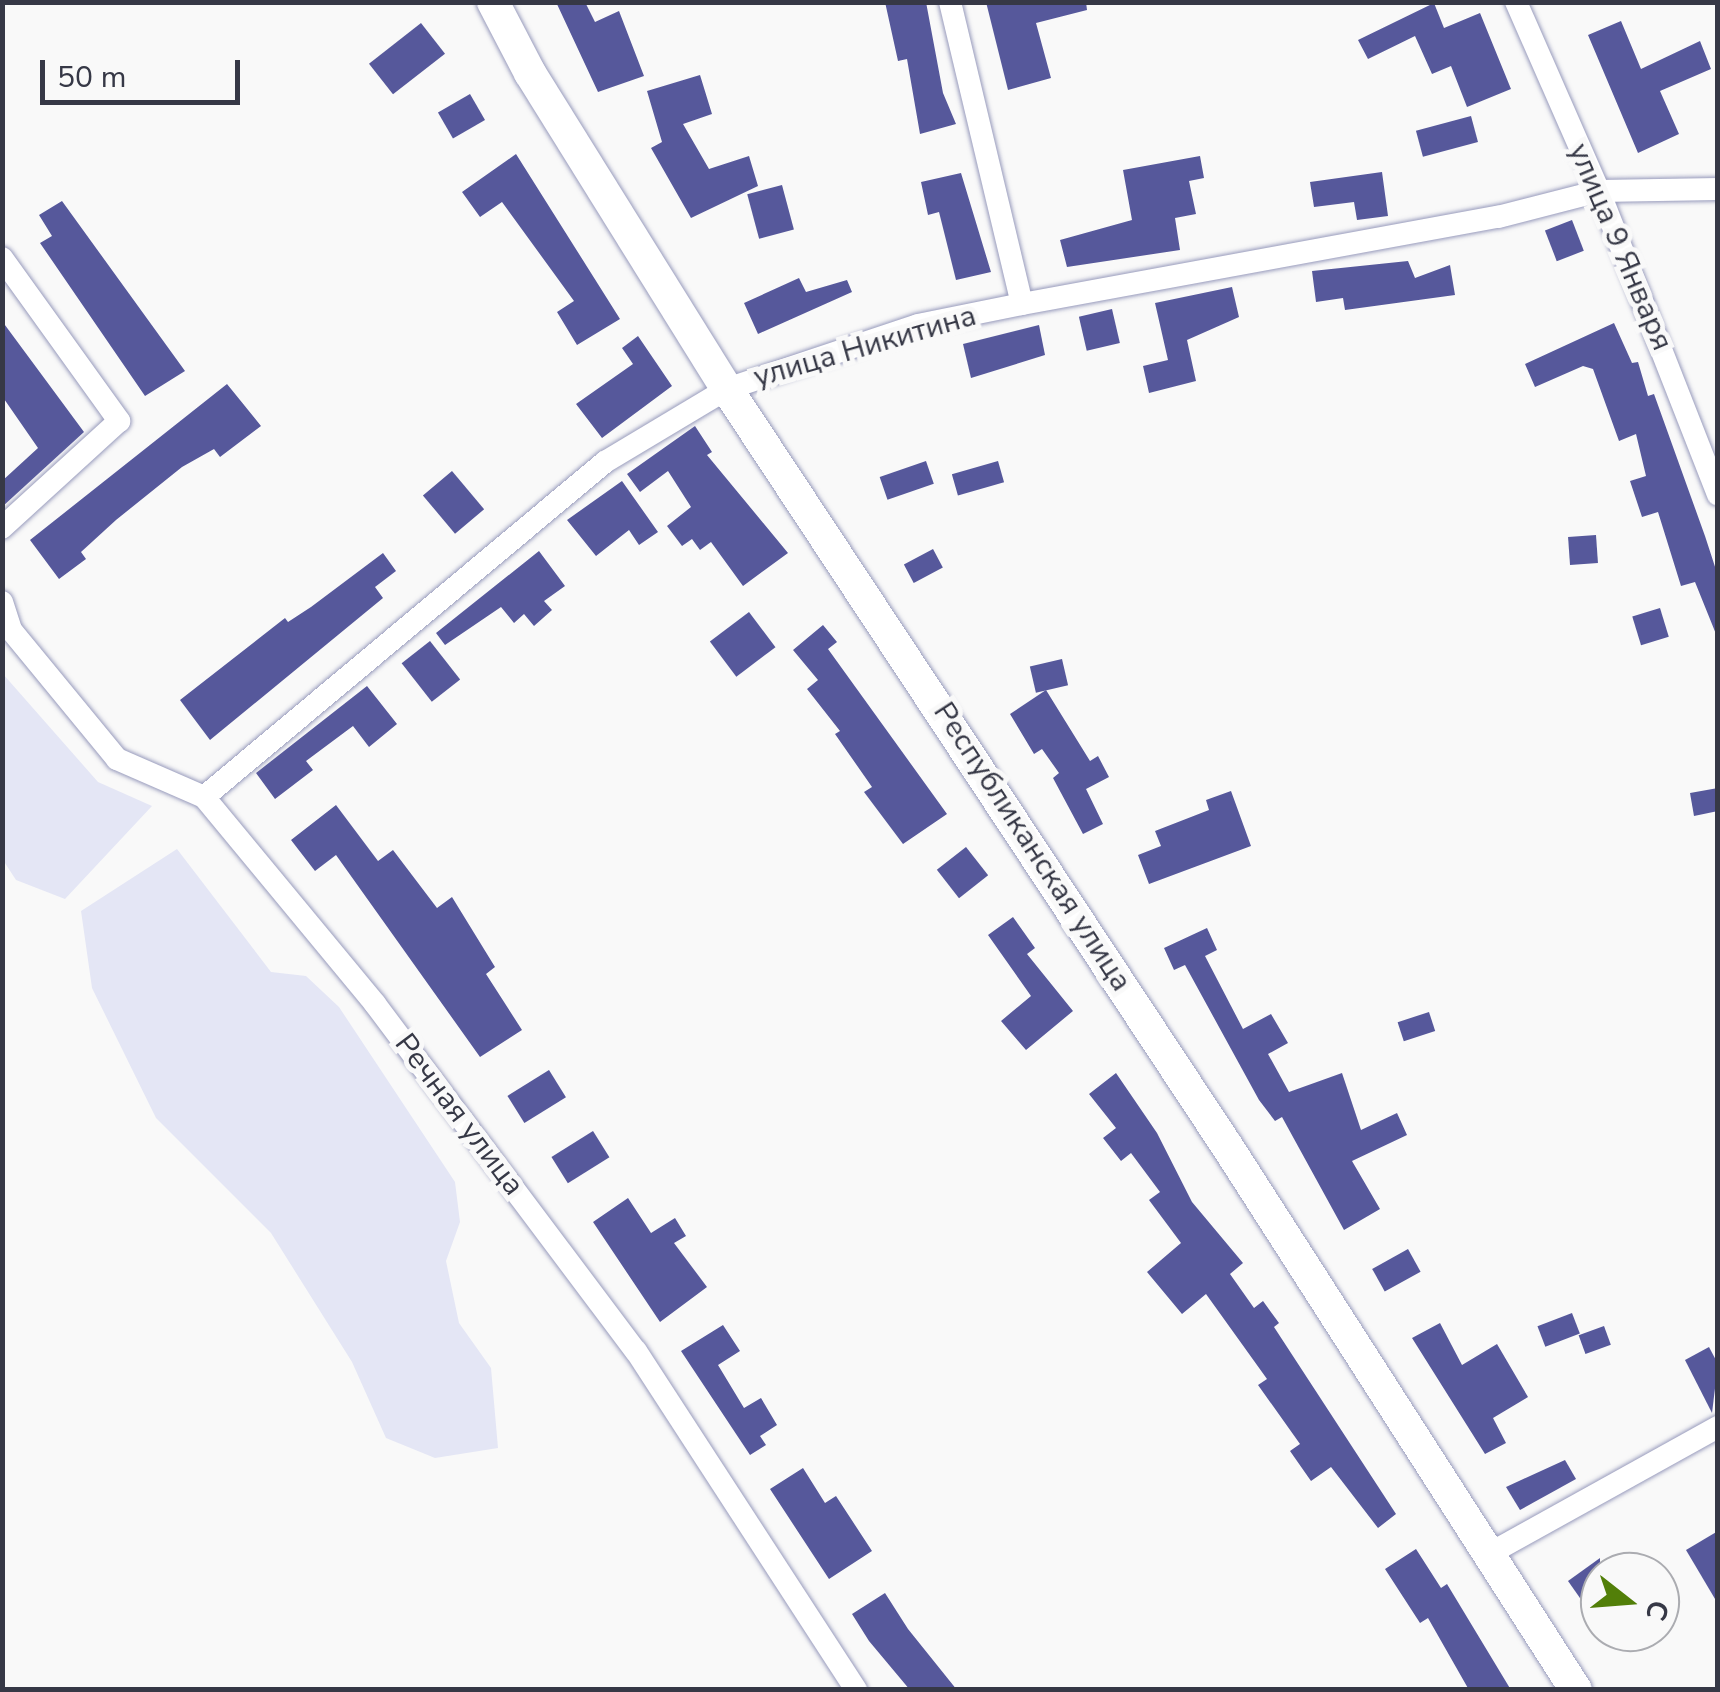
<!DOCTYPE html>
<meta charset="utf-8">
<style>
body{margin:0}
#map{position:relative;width:1720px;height:1692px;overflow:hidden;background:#f9f9f9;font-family:"Nunito Sans",sans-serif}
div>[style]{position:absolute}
.green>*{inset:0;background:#e4e6f5}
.building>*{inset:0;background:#56589b;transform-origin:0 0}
.roads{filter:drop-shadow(0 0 2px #989bbc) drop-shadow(0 0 2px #989bbc)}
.street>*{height:22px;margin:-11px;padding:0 11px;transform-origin:11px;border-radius:11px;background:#fff}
.secondary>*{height:32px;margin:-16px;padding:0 16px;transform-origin:16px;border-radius:16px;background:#fff}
span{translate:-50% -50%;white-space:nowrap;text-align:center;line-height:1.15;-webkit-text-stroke:10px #f9f9f9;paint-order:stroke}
.street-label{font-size:30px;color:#363846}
.frame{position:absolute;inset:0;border:5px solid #363846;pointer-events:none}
.north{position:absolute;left:1580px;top:1552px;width:100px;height:100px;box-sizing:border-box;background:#f9f9f9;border:2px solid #abacb1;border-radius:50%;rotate:107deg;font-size:28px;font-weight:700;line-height:40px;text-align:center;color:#363846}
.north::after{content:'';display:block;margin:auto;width:35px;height:45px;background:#527f09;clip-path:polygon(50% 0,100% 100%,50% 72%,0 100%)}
.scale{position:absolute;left:40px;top:60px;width:200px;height:45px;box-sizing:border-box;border:5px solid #363846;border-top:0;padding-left:12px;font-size:30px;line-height:35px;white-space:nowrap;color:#363846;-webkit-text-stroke:8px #f9f9f9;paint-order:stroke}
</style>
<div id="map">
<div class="green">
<div style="clip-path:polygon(3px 674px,98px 782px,152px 806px,65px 899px,16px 880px,3px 860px)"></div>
<div style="clip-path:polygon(177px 849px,271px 972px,306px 976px,339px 1007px,455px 1182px,460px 1222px,446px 1261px,459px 1323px,491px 1368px,498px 1448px,435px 1458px,386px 1438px,352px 1362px,271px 1233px,156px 1118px,92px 988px,81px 911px)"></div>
</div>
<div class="building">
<div style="clip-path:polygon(556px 2px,585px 2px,595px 22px,619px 11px,644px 76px,598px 92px)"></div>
<div style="clip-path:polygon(885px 2px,926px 2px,943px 93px,956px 124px,920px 134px,907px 59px,898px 61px)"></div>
<div style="clip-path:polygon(986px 2px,1086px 2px,1087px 10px,1036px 23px,1051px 78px,1008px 90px)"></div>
<div style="clip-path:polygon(1434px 3px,1444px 28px,1480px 13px,1511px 89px,1467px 107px,1451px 66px,1432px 74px,1415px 36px,1368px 59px,1358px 40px)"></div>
<div style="clip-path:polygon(1621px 21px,1641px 69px,1700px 41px,1711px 69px,1660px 91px,1679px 134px,1638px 153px,1588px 35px)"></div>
<div style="left:421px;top:23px;width:39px;height:66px;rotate:52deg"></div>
<div style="clip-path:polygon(700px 75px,712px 114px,683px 124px,709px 169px,749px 156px,758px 186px,691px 218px,651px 148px,662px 142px,647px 91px)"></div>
<div style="left:470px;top:94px;width:30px;height:37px;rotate:60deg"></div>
<div style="left:1471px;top:116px;width:27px;height:57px;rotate:75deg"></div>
<div style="clip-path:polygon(516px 154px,620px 319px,577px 345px,557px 312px,574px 301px,502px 202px,480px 217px,462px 192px)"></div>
<div style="clip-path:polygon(1200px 156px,1204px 178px,1189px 181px,1196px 214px,1175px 218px,1180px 250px,1067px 267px,1060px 240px,1132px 220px,1123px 170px)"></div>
<div style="clip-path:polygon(1382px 172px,1388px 216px,1357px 220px,1354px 202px,1314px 207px,1310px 182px)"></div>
<div style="clip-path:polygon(961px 173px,991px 272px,956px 280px,939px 212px,928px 215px,921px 182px)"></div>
<div style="left:782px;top:185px;width:46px;height:36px;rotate:75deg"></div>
<div style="clip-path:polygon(62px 201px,185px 371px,145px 396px,40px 243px,52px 236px,39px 215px)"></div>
<div style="left:1572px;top:220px;width:33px;height:29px;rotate:69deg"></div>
<div style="clip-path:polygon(1408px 261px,1415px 278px,1450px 265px,1455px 295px,1345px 310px,1343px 298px,1316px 302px,1312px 271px)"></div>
<div style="clip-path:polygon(799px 278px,806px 292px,847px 280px,852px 292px,758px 334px,744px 303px)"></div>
<div style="clip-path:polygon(1232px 287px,1239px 317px,1187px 340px,1196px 381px,1149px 393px,1143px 366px,1168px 360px,1155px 303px)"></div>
<div style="left:1112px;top:309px;width:35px;height:34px;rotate:77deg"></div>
<div style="clip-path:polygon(2px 321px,84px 432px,2px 507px,2px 481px,38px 448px,2px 396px)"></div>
<div style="clip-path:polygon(1614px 323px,1632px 363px,1638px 362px,1648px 396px,1654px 394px,1705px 536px,1718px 576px,1718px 639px,1695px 582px,1681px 586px,1658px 512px,1642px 517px,1630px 481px,1646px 476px,1636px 434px,1619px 441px,1593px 369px,1583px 366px,1535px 387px,1525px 364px)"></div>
<div style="clip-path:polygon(1039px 325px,1045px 355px,971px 378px,963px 344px)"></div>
<div style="clip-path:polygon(638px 336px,672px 386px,602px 438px,576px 404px,633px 364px,622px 348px)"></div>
<div style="clip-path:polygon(227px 384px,261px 426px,220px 457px,214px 449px,182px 467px,116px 520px,81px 552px,86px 559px,59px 579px,30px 540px)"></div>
<div style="clip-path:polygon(695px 426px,712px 452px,707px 455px,788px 553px,743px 586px,711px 542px,700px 550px,692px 539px,682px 546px,667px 526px,691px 507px,668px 471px,640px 492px,627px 474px)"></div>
<div style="left:926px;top:461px;width:24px;height:49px;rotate:71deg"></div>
<div style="left:998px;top:461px;width:22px;height:48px;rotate:74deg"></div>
<div style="left:452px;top:471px;width:50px;height:38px;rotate:50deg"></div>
<div style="clip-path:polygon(622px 481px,658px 532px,639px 545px,629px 530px,596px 556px,567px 520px)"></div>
<div style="left:1596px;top:535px;width:28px;height:28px;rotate:86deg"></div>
<div style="left:933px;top:549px;width:21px;height:33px;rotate:62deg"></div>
<div style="clip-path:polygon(539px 551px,565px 586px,544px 601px,552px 610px,534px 626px,524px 614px,514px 623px,501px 607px,445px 645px,436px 633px)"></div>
<div style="clip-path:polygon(383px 553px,396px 571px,375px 587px,383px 598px,210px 740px,180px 700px,285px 618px,288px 622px,311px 607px)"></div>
<div style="left:1660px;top:608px;width:30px;height:29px;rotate:73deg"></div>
<div style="left:749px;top:612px;width:44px;height:49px;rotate:53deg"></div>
<div style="clip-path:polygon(823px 625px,837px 642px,828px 649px,947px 814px,903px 844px,864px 792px,872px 787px,835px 734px,840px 731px,807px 689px,818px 680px,793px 650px)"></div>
<div style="left:430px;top:641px;width:49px;height:36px;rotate:52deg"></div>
<div style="left:1062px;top:659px;width:27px;height:33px;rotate:77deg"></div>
<div style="clip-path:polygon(367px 686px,397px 724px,369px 747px,353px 726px,306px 761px,313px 770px,275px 799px,256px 773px)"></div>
<div style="clip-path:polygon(1046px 690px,1090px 761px,1098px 756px,1109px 777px,1086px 789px,1103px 824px,1083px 834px,1053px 778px,1059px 773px,1042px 749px,1034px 754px,1010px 714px)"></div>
<div style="clip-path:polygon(1718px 788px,1718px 811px,1694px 816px,1690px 793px)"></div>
<div style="clip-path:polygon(1231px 791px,1251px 846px,1149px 884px,1138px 855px,1161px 846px,1155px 831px,1209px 810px,1206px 800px)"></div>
<div style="clip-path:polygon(336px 805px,378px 861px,393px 850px,437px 908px,452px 897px,495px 967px,486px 974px,522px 1030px,480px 1057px,336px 855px,315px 871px,291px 840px)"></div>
<div style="left:966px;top:847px;width:36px;height:37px;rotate:52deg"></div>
<div style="clip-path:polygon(1013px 917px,1035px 948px,1027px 954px,1073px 1011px,1026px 1050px,1001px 1021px,1031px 996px,988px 935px)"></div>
<div style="clip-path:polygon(1207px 928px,1217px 950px,1205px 956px,1243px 1029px,1271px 1014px,1288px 1043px,1268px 1054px,1289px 1092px,1342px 1073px,1361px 1130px,1397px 1113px,1407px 1135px,1352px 1161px,1380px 1209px,1344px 1230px,1282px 1117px,1275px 1121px,1259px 1100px,1185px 965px,1174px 970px,1164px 948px)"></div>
<div style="left:1429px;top:1012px;width:20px;height:33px;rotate:72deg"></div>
<div style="left:549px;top:1070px;width:32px;height:49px;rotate:58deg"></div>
<div style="clip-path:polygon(1116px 1073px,1157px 1133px,1192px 1202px,1243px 1263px,1230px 1274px,1254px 1308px,1263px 1301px,1279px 1323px,1274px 1327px,1396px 1514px,1378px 1528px,1331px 1467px,1311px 1481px,1290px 1451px,1300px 1444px,1258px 1385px,1267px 1379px,1206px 1294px,1182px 1314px,1147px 1272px,1181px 1243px,1149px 1200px,1160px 1192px,1131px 1153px,1121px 1161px,1103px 1138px,1116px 1128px,1089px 1094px)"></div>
<div style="left:593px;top:1131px;width:31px;height:49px;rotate:58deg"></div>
<div style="clip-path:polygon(628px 1198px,651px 1233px,675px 1218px,686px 1236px,674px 1243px,707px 1287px,660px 1322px,593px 1222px)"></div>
<div style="left:1408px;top:1249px;width:26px;height:41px;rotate:61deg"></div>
<div style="left:1572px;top:1313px;width:22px;height:37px;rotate:69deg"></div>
<div style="clip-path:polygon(1440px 1323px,1462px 1365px,1497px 1344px,1528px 1397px,1493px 1418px,1506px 1443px,1485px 1454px,1412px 1338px)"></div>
<div style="clip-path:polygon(723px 1325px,740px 1351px,718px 1365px,744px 1408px,761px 1398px,777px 1425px,760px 1436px,766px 1445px,750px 1455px,681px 1351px)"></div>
<div style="left:1604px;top:1326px;width:20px;height:27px;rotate:70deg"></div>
<div style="clip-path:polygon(1709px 1347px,1718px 1364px,1712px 1413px,1685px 1360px)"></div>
<div style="clip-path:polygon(1565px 1460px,1576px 1479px,1520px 1510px,1506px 1487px)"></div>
<div style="clip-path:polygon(803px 1468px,825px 1503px,836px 1496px,872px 1551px,829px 1579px,770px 1489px)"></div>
<div style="clip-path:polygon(1718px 1531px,1718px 1604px,1686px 1550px)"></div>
<div style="clip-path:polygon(1416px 1549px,1441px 1588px,1447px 1584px,1511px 1690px,1469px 1690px,1428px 1618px,1420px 1623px,1385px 1569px)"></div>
<div style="clip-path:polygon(1600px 1558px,1600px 1599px,1587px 1608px,1568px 1581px)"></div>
<div style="clip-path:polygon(885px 1593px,908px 1629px,957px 1690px,910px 1690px,869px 1641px,852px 1614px)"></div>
</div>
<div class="roads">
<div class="street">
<div style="left:950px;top:2px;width:310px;rotate:76.6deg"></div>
<div style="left:1516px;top:2px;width:206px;rotate:66.3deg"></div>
<div style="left:1599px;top:191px;width:326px;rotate:68.6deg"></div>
<div style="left:2px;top:258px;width:201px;rotate:54.3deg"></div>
<div style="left:119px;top:421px;width:159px;rotate:137.6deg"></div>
<div style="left:2px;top:602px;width:29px;rotate:72deg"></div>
<div style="left:11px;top:630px;width:167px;rotate:50.6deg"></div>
<div style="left:117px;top:759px;width:95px;rotate:23.6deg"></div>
<div style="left:204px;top:797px;width:268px;rotate:50.4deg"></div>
<div style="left:375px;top:1004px;width:434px;rotate:53.1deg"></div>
<div style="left:636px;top:1351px;width:404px;rotate:57deg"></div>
<div style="left:204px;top:797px;width:523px;rotate:-39.88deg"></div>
<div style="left:605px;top:462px;width:142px;rotate:-30.9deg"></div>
<div style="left:727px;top:389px;width:201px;rotate:-18.5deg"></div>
<div style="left:918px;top:325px;width:106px;rotate:-11.4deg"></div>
<div style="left:1022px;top:304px;width:484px;rotate:-10.4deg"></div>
<div style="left:1498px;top:217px;width:104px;rotate:-14.4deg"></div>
<div style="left:1599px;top:191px;width:119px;rotate:-1deg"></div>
<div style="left:1487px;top:1555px;width:264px;rotate:-29deg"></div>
</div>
<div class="secondary">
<div style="left:493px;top:2px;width:80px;rotate:62.5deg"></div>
<div style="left:530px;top:73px;width:372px;rotate:58.1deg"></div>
<div style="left:727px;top:389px;width:907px;rotate:56.56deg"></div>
<div style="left:1227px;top:1146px;width:646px;rotate:57.32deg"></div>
</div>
</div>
<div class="street-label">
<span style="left:1620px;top:247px;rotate:67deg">улица 9 Января</span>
<span style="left:865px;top:347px;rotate:-16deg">улица Никитина</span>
<span style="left:1032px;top:847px;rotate:57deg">Республиканская улица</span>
<span style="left:459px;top:1115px;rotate:53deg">Речная улица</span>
</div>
<div class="frame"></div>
<div class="north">С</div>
<div class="scale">50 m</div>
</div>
